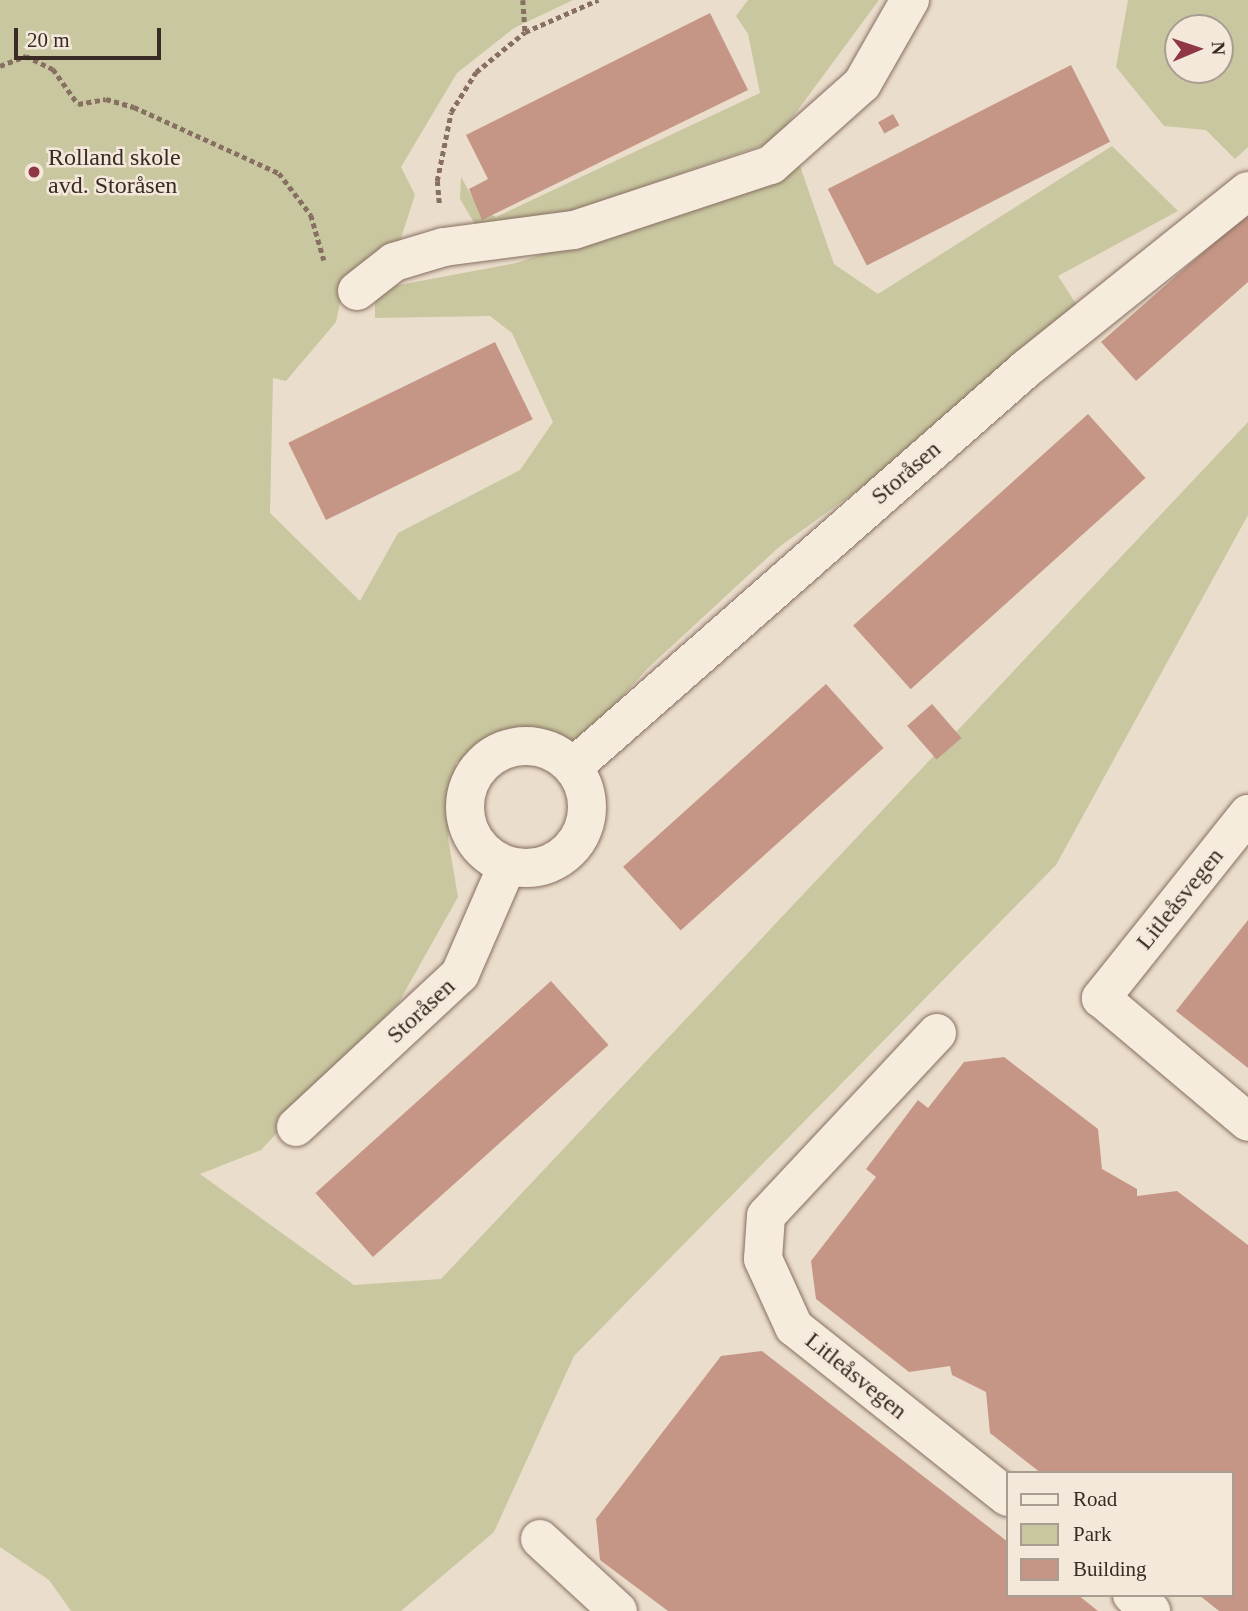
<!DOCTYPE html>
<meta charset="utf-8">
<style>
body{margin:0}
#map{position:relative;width:1248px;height:1611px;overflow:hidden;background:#ebddcc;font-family:"Times New Roman",serif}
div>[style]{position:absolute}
.green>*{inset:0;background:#c9c7a0}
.building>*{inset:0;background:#c59685;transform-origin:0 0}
.path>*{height:4.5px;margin-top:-2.25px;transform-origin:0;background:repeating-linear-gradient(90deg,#876f61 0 5px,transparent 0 8.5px)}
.roads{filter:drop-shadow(0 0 2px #876f61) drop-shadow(0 0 2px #876f61)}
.minor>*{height:38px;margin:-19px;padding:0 19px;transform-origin:19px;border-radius:19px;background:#f6ecde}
.minor>.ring{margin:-19px;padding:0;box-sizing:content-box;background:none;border:38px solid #f6ecde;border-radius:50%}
.dots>*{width:19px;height:19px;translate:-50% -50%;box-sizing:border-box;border:4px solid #f3e8da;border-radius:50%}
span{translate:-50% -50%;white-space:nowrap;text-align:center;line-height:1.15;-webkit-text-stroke:5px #f3e8da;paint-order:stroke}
.poi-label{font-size:24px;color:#392a23}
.left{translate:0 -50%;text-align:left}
.street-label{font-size:24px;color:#392a23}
.legend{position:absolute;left:1006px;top:1471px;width:228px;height:126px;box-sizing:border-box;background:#f3e8da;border:2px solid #a99c91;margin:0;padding:9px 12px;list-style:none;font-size:21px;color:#392a23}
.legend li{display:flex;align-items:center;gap:14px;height:35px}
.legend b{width:35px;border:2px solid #a99c91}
.north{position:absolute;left:1164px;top:14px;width:70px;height:70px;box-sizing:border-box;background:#f3e8da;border:2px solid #a99c91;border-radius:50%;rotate:88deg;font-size:19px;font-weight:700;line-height:28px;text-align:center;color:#392a23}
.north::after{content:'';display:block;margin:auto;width:24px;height:32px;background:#903745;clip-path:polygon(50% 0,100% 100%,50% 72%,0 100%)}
.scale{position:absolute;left:14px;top:28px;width:147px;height:32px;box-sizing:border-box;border:4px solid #392a23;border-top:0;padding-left:9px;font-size:21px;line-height:24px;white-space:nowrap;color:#392a23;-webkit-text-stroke:5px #f3e8da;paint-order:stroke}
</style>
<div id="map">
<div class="green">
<div style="clip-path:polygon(0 0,573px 0,514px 28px,457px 73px,401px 167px,415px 195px,400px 241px,341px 298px,336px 322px,286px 381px,273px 378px,270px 513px,360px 601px,398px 533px,520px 470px,553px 422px,512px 333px,490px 316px,375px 318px,375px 295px,388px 287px,516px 263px,800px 166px,834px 264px,878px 294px,1112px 146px,1178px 211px,1058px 276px,1080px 310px,908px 454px,779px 547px,648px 668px,574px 749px,508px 734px,456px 763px,448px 838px,458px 897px,399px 1002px,261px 1150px,200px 1174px,354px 1285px,441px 1279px,1248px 422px,1248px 515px,1056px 865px,574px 1356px,494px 1532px,401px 1611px,71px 1611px,49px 1580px,0 1547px)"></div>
<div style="clip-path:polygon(748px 0,879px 0,775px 141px,520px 229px,476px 226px,460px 199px,461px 177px,479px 209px,496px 217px,760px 93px,748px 34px,736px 16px)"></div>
<div style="clip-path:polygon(evenodd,1128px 0,1248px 0,1248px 147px,1235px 159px,1206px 130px,1164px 126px,1116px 67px,1128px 0,1178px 28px,1220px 28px,1220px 70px,1178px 70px,1178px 28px)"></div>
</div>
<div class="building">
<div style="clip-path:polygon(710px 13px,748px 90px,482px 220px,469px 189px,488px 179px,466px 135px)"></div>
<div style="left:1071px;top:65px;width:86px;height:273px;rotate:63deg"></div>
<div style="left:893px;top:114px;width:13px;height:17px;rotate:61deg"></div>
<div style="clip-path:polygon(1248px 213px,1248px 282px,1136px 381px,1101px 342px)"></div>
<div style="left:495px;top:342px;width:86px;height:230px;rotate:64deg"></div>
<div style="left:1088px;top:414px;width:86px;height:316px;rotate:48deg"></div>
<div style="left:826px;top:684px;width:86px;height:273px;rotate:48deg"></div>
<div style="left:932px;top:704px;width:45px;height:33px;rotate:49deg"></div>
<div style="clip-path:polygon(1248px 920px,1248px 1068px,1176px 1011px)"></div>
<div style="left:551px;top:981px;width:86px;height:317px;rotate:48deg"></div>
<div style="clip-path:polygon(1004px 1057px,1098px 1129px,1102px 1169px,1137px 1189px,1137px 1196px,1177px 1191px,1248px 1245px,1248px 1611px,1219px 1611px,1199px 1595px,1232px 1595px,1232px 1473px,1041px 1473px,990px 1433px,986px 1392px,952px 1375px,950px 1366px,909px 1372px,816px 1299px,811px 1261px,876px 1177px,866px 1169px,918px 1100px,928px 1108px,964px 1062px)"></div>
<div style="clip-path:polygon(762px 1351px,1008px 1542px,1008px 1595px,1078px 1595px,1098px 1611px,668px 1611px,600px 1560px,596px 1519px,721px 1356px)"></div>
</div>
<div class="path">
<div style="left:523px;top:0;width:32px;rotate:86deg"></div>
<div style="left:0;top:66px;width:28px;rotate:-21deg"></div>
<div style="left:26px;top:56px;width:30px;rotate:26deg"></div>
<div style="left:53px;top:69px;width:43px;rotate:54.5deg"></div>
<div style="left:78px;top:104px;width:28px;rotate:-10deg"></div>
<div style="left:106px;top:99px;width:29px;rotate:16deg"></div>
<div style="left:134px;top:107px;width:159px;rotate:24.5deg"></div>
<div style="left:279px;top:173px;width:53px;rotate:52.7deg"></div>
<div style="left:311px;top:215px;width:47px;rotate:73.9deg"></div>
<div style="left:439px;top:203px;width:22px;rotate:-95deg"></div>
<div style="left:437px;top:181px;width:70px;rotate:-78.5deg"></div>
<div style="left:451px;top:112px;width:47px;rotate:-58deg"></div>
<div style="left:476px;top:72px;width:63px;rotate:-39.2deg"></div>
<div style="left:525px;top:32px;width:80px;rotate:-23.7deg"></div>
</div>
<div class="roads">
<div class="minor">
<div style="left:357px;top:291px;width:47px;rotate:-38.1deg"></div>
<div style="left:394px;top:262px;width:52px;rotate:-16.7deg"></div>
<div style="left:444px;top:247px;width:131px;rotate:-7.5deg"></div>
<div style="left:574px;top:230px;width:207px;rotate:-18.3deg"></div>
<div style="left:771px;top:165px;width:122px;rotate:-41.7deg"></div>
<div style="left:862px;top:84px;width:97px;rotate:-60.3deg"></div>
<div class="ring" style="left:465px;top:746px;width:84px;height:84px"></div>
<div style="left:573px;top:767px;width:604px;rotate:-41.31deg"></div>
<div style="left:1027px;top:368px;width:283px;rotate:-38.7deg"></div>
<div style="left:1248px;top:814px;width:236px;rotate:128.6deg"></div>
<div style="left:1101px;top:998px;width:192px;rotate:40.1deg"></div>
<div style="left:937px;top:1033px;width:250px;rotate:133.1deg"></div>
<div style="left:766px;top:1216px;width:43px;rotate:94deg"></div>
<div style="left:763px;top:1259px;width:75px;rotate:65.5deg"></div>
<div style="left:794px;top:1327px;width:273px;rotate:38.5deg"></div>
<div style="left:296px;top:1127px;width:224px;rotate:-43deg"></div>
<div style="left:460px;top:974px;width:118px;rotate:-66.5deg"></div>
<div style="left:540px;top:1539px;width:106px;rotate:42.7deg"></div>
<div style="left:1132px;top:1595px;width:25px;rotate:40deg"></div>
</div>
</div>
<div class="dots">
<div style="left:34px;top:172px;background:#903745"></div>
</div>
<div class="poi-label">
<span class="left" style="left:48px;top:172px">Rolland skole<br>avd. Storåsen</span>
</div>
<div class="street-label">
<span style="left:906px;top:473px;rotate:-41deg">Storåsen</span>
<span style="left:1180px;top:899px;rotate:-51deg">Litleåsvegen</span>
<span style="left:421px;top:1011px;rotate:-43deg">Storåsen</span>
<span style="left:856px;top:1376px;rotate:39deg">Litleåsvegen</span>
</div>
<ul class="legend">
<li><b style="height:9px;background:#f6ecde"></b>Road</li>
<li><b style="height:19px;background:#c9c7a0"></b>Park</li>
<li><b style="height:19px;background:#c59685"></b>Building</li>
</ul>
<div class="north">N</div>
<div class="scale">20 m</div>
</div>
